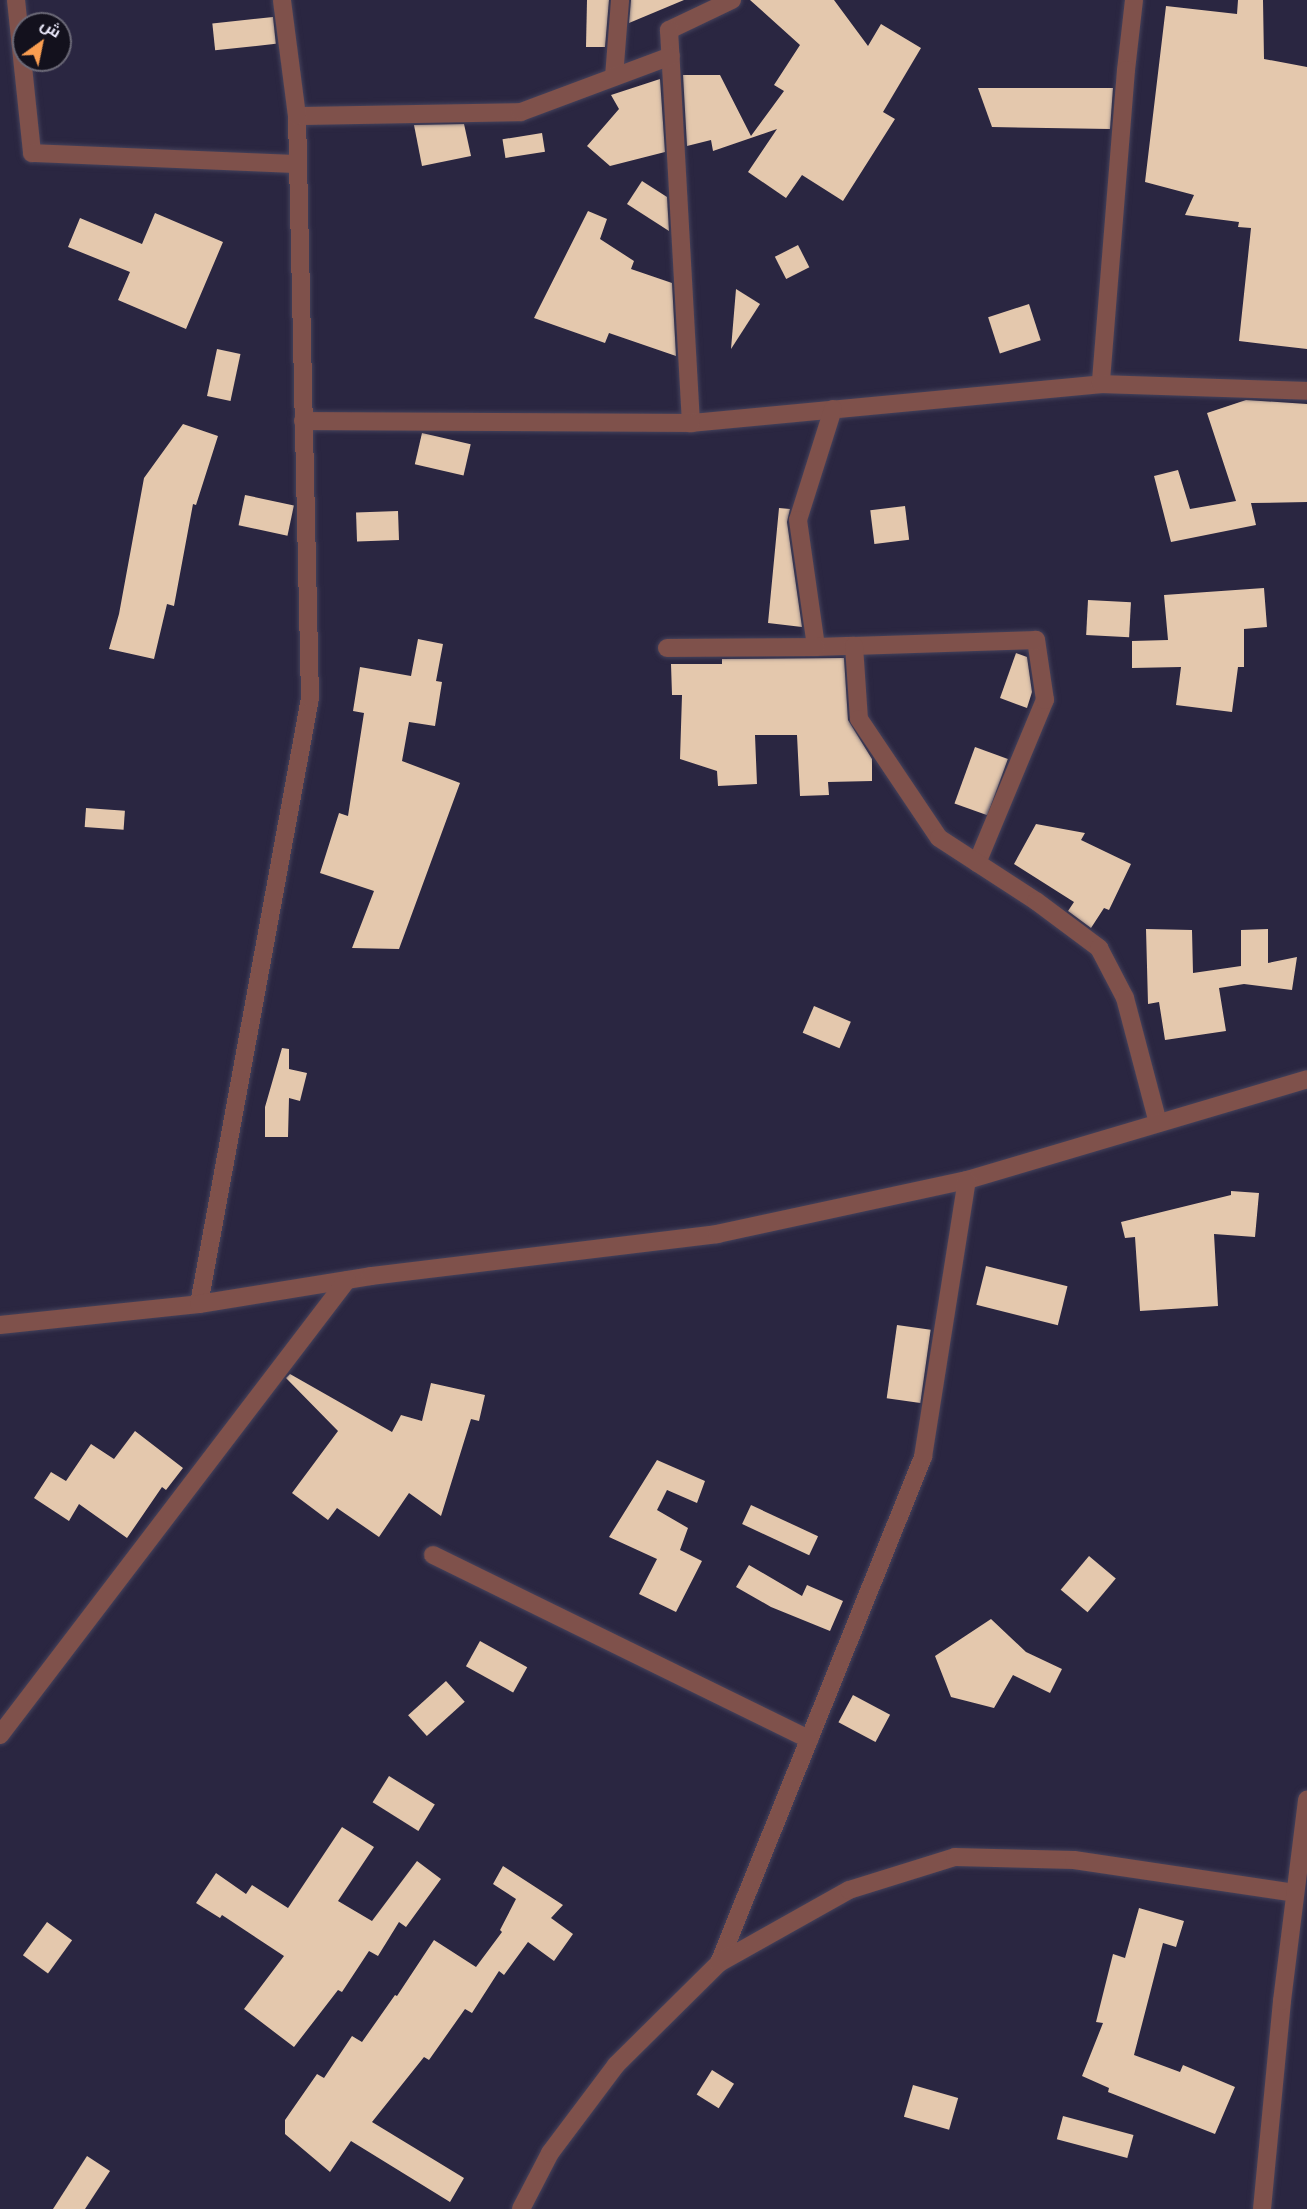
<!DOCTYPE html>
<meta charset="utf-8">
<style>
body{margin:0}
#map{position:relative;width:1307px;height:2209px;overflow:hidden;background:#2a2641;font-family:"Nunito Sans",Cairo,sans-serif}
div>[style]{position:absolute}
.building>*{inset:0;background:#e4c8ad;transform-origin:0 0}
.roads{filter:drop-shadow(0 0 2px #45425b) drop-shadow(0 0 2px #45425b)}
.street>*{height:18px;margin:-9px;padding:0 9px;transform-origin:9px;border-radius:9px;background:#7f514b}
span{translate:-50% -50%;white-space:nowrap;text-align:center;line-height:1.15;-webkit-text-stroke:6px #13111d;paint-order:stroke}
.north{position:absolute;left:12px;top:12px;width:60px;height:60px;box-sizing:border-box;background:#13111d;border:2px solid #6b6977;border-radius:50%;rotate:33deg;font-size:16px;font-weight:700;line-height:24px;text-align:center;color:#eeecfe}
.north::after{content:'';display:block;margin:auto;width:21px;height:27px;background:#fb9e51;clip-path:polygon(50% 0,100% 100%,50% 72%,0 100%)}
</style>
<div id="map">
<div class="building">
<div style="clip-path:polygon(587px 0,609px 0,605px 47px,586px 47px)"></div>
<div style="clip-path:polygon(631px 0,684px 0,629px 23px)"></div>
<div style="clip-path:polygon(750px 0,834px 0,868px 46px,881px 24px,921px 48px,883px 112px,895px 119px,843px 201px,802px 175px,786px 198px,748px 172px,777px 129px,713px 151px,711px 140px,687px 146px,683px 75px,720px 75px,751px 136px,784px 91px,774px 85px,800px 45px)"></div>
<div style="clip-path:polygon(1238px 0,1263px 0,1264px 59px,1307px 67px,1307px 349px,1239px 341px,1251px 228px,1238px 227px,1239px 222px,1185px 215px,1194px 195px,1145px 182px,1166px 6px,1237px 14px)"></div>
<div style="left:273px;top:17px;width:27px;height:61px;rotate:84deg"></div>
<div style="clip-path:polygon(660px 79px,665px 152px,610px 166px,587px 146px,619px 109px,611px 95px)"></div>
<div style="clip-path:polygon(978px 88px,1113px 88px,1110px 129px,992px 127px)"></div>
<div style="clip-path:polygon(464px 124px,471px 156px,422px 166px,414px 125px)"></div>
<div style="left:542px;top:133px;width:19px;height:40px;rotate:81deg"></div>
<div style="clip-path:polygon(642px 181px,667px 197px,669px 231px,627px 204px)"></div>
<div style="clip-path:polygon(588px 211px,607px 219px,600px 239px,634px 261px,631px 269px,672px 283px,676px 356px,609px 333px,605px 343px,534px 318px)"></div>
<div style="clip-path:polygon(155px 213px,223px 242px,186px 329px,118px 300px,130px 272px,68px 247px,80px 218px,142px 244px)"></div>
<div style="left:798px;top:245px;width:25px;height:26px;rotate:63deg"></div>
<div style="clip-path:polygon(736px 289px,760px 304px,731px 349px)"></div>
<div style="left:1029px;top:304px;width:38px;height:43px;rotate:72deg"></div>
<div style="left:217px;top:349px;width:24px;height:48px;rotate:12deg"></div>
<div style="clip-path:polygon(1246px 400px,1307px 404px,1307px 502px,1251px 503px,1256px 525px,1171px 542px,1154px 476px,1178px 470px,1190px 509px,1236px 501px,1207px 413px)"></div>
<div style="clip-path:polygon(183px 424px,218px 436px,196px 505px,193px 504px,174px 606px,167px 604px,154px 659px,109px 649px,119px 614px,144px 478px)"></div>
<div style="left:422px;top:433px;width:50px;height:32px;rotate:13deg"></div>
<div style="left:245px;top:495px;width:50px;height:31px;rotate:12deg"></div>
<div style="left:905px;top:506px;width:34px;height:35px;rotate:83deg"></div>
<div style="clip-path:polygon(779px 508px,790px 509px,787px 522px,802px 627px,768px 623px)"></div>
<div style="left:398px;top:511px;width:29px;height:42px;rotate:88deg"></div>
<div style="clip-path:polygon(1264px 588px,1267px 627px,1244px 629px,1244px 667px,1238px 667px,1232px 712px,1176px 705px,1181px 667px,1132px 668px,1132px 641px,1168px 640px,1164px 595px)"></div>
<div style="left:1088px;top:600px;width:43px;height:35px;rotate:3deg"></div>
<div style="clip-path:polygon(418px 639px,443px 644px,436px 681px,442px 682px,435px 726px,409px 722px,402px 761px,460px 783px,399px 949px,352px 948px,374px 891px,320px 873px,339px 813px,348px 816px,364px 713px,353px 711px,360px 667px,411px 676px)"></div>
<div style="clip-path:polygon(1016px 653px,1027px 657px,1032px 692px,1027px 708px,1000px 698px)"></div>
<div style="clip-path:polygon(844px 658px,848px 720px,872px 759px,872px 781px,828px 782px,829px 795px,800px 796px,797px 735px,755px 735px,757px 784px,718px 786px,717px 771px,680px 759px,682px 695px,672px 695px,671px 664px,722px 664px,722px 659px)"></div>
<div style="left:975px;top:747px;width:35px;height:60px;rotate:20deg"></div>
<div style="left:86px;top:808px;width:39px;height:19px;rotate:4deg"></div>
<div style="clip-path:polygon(1036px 824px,1085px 833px,1081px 840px,1131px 864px,1109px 910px,1104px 908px,1091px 928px,1068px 911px,1074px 902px,1014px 864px)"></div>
<div style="clip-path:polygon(1146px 929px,1192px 930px,1193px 973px,1241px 966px,1241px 930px,1268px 929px,1268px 963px,1297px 957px,1292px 990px,1244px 984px,1219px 988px,1226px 1031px,1165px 1040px,1159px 1002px,1148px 1004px)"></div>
<div style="left:814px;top:1006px;width:40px;height:29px;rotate:23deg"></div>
<div style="clip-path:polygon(282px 1048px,289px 1049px,289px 1069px,307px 1073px,300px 1101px,289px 1098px,288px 1137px,265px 1137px,265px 1107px)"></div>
<div style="clip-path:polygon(1231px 1191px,1259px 1193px,1255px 1237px,1214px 1234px,1218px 1306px,1140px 1311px,1135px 1237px,1125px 1238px,1121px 1222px,1231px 1195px)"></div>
<div style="left:986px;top:1266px;width:84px;height:40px;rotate:14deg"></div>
<div style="left:897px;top:1325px;width:34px;height:74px;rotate:8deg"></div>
<div style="clip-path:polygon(290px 1374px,392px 1432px,401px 1415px,422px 1421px,431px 1383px,485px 1395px,479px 1421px,471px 1419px,441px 1516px,409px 1493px,379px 1537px,337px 1508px,328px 1520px,292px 1493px,338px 1431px,286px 1378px)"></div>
<div style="clip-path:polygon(135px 1431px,183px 1468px,166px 1490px,162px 1487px,127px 1538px,79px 1504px,69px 1521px,34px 1498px,51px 1472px,66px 1481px,91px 1444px,114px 1459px)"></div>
<div style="clip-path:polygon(657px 1460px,705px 1481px,697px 1503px,667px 1490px,657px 1510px,688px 1528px,680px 1550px,702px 1561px,676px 1612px,639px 1594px,657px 1559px,609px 1537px)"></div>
<div style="left:751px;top:1505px;width:74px;height:21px;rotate:25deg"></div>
<div style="left:1089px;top:1556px;width:35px;height:44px;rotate:40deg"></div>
<div style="clip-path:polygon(749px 1565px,802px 1596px,807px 1585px,843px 1601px,830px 1631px,771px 1607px,736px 1587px)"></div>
<div style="clip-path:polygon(991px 1619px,1026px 1652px,1062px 1669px,1050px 1693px,1013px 1675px,994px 1708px,951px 1697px,935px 1656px)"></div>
<div style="left:480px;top:1641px;width:54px;height:29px;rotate:29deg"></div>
<div style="left:446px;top:1681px;width:28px;height:51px;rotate:48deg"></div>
<div style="left:853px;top:1695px;width:42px;height:31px;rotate:28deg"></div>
<div style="left:389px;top:1776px;width:54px;height:31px;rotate:32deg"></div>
<div style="clip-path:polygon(342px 1827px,374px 1847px,338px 1901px,372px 1921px,417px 1861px,441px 1879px,406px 1927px,399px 1922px,378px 1956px,369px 1951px,342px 1992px,338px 1990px,294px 2047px,244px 2009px,284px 1956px,222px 1915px,220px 1918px,196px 1903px,216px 1873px,246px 1894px,252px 1885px,288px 1908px)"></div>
<div style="clip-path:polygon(503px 1866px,563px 1905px,551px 1918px,573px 1934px,554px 1961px,528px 1942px,504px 1975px,499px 1971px,472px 2013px,465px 2009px,429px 2060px,424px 2057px,372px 2122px,464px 2178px,450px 2202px,351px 2141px,330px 2172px,285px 2134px,285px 2120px,317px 2074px,324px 2078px,352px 2036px,362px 2042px,395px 1995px,397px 1996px,434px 1940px,476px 1967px,502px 1932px,500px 1930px,516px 1899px,493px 1884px)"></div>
<div style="clip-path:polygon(1139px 1908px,1184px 1921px,1176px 1947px,1163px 1943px,1134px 2055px,1180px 2072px,1183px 2065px,1235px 2087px,1215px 2134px,1108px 2092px,1109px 2088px,1082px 2076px,1103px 2023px,1096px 2022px,1113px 1954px,1125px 1958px)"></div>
<div style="left:47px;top:1922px;width:31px;height:41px;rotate:36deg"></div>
<div style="left:712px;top:2070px;width:26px;height:29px;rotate:32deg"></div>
<div style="left:913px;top:2085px;width:47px;height:33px;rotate:16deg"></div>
<div style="left:1063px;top:2116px;width:73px;height:24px;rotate:15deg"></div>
<div style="clip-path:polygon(87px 2156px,110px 2171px,85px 2209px,53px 2209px)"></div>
</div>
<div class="roads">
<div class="street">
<div style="left:16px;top:0;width:154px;rotate:84deg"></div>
<div style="left:32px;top:153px;width:266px;rotate:2.4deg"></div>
<div style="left:732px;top:0;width:70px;rotate:154.5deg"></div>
<div style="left:669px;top:30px;width:394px;rotate:86.8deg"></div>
<div style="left:691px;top:423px;width:412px;rotate:-5.4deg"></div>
<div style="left:1134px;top:0;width:70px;rotate:96.5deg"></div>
<div style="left:1126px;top:70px;width:315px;rotate:94.6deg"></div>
<div style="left:1101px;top:384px;width:206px;rotate:1.9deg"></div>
<div style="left:614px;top:77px;width:77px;rotate:-85.5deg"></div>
<div style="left:297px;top:116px;width:224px;rotate:-1deg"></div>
<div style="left:521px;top:112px;width:160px;rotate:-20.5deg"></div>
<div style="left:833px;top:409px;width:116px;rotate:107.5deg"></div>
<div style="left:798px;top:520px;width:128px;rotate:81.9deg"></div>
<div style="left:816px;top:647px;width:38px;rotate:-2deg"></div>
<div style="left:303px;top:421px;width:388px;rotate:0.3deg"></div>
<div style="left:667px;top:648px;width:149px;rotate:-0.4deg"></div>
<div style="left:977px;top:863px;width:177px;rotate:-67.4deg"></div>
<div style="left:1045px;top:700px;width:61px;rotate:-98.5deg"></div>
<div style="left:1036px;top:640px;width:182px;rotate:178.1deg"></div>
<div style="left:854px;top:646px;width:73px;rotate:86.1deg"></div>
<div style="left:859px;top:719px;width:143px;rotate:56.1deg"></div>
<div style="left:939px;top:838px;width:116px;rotate:33deg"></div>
<div style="left:1036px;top:901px;width:79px;rotate:36.7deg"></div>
<div style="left:1099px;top:948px;width:56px;rotate:62.5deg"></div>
<div style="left:1125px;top:998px;width:129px;rotate:75.2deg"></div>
<div style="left:199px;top:1304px;width:616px;rotate:-79.62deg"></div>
<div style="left:310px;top:698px;width:582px;rotate:-91.28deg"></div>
<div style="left:297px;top:116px;width:117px;rotate:-97.4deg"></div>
<div style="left:0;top:1325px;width:200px;rotate:-6deg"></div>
<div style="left:199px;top:1304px;width:174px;rotate:-9.2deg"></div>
<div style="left:371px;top:1276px;width:349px;rotate:-6.9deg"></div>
<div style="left:717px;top:1234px;width:256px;rotate:-12.2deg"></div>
<div style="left:967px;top:1180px;width:355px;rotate:-16.5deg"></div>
<div style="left:433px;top:1555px;width:419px;rotate:26.1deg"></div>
<div style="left:0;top:1735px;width:572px;rotate:-52.67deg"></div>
<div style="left:719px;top:1963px;width:546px;rotate:-68.04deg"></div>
<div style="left:923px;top:1457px;width:280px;rotate:-81deg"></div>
<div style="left:521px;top:2209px;width:63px;rotate:-62.6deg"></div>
<div style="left:550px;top:2153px;width:110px;rotate:-53.1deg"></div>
<div style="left:616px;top:2065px;width:145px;rotate:-44.7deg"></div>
<div style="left:719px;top:1963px;width:149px;rotate:-29.3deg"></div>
<div style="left:849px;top:1890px;width:111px;rotate:-17.3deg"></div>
<div style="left:955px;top:1857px;width:119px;rotate:1.4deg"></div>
<div style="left:1074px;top:1860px;width:223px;rotate:8.5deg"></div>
<div style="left:1262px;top:2209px;width:209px;rotate:-84.5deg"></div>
<div style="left:1282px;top:2001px;width:203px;rotate:-82.9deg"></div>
</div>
</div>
<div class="north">ش</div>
</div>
